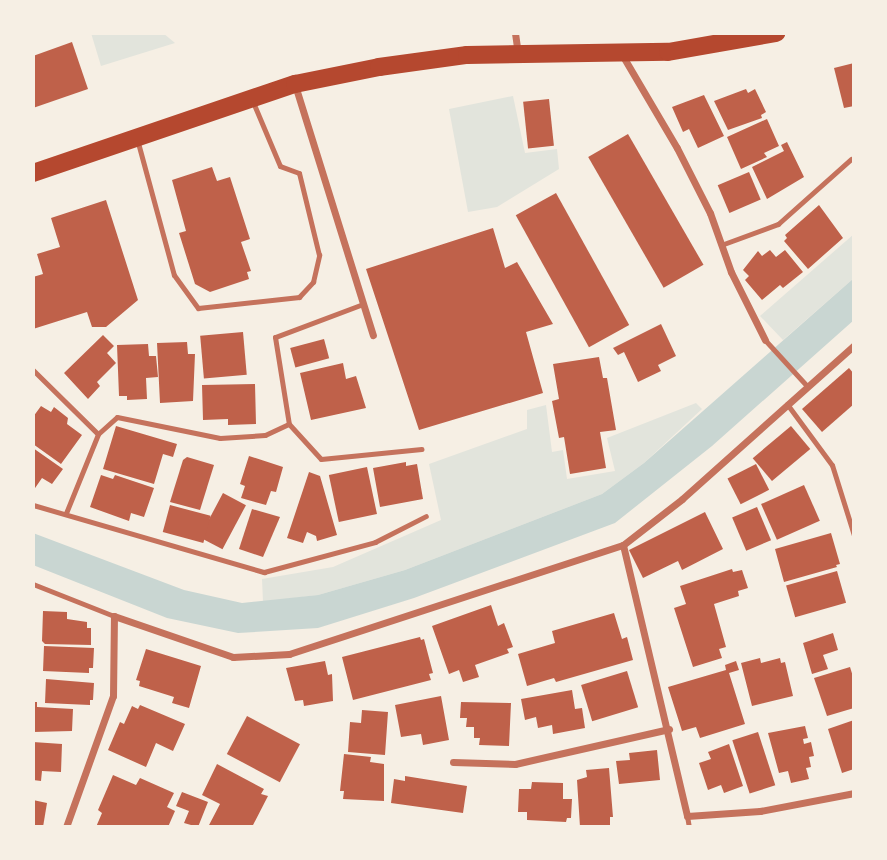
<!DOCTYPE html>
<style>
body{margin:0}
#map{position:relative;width:887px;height:860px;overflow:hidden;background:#f6efe4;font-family:"Space Grotesk",sans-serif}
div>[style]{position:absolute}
.green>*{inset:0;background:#e2e4dc}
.water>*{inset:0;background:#c9d6d2}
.building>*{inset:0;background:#bf614a;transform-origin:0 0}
.service>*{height:5px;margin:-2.5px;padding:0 2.5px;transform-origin:2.5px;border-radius:2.5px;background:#c5725c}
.minor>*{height:7px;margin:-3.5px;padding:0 3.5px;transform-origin:3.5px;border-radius:3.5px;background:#c5725c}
.primary>*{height:18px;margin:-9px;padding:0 9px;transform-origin:9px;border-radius:9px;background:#b5482f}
span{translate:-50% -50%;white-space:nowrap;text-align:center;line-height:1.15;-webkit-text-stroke:5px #f6efe4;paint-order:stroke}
.frame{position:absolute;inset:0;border:35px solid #f6efe4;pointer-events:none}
</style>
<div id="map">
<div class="green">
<div style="clip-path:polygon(91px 33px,163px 33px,175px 43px,101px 66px)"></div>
<div style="clip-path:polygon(513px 96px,525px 153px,557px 149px,559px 169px,497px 207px,468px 212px,449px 109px)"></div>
<div style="clip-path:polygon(854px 234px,854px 278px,783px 340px,760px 316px)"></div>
<div style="clip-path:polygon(696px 403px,702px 409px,644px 463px,602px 494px,405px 570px,318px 595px,263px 602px,262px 579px,333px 567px,441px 520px,429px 464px,527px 429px,527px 410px,546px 405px,552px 452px,563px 450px,567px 479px,615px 471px,607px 438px)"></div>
</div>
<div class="water">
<div style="clip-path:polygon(854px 278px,854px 320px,712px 446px,615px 523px,414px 598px,318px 628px,238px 633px,167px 618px,33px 565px,33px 533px,184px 590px,242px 603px,318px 595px,405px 570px,602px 494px,644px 463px)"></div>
</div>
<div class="building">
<div style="clip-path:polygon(72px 42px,88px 89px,33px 108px,33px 56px)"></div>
<div style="clip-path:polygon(854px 63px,854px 106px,844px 108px,834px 68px)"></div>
<div style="clip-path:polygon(746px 89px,748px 93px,755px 89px,766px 112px,761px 115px,762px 118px,728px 130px,714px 101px)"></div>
<div style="clip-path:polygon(704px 95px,724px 136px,698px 148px,689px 129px,683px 132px,672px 107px)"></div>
<div style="left:549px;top:99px;width:47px;height:26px;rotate:84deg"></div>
<div style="clip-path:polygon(767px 119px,779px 146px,764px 153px,767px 157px,741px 169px,727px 137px)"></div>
<div style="left:628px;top:134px;width:151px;height:46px;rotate:60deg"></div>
<div style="clip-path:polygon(787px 142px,804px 177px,767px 199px,752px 167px,784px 151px,781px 145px)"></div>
<div style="clip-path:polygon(212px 167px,217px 181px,230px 177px,250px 239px,241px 242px,251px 271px,247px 272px,249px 279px,210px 292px,195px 284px,179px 233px,186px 231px,172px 180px)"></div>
<div style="left:749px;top:172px;width:30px;height:34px;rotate:67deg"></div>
<div style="left:556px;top:193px;width:151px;height:46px;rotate:61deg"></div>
<div style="clip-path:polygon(106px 200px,138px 300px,106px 327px,92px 327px,87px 312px,33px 329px,33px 277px,43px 274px,37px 254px,60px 247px,51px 218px)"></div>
<div style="clip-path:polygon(819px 205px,843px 238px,808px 269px,784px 241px,787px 238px,785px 235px)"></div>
<div style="clip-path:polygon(493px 228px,505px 268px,517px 262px,553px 324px,526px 332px,543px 393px,419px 430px,366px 269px)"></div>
<div style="clip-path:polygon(770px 250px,776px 257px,785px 250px,803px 272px,783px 288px,780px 285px,762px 300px,745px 280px,749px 276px,743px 270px,758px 251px,762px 256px)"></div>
<div style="clip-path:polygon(661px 324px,676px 356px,658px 365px,661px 371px,638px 382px,624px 352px,618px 355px,613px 348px)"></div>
<div style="left:243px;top:332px;width:43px;height:43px;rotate:85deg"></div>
<div style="clip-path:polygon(103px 335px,114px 346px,107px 353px,116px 363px,97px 382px,100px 386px,88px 399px,64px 373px)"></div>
<div style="left:324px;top:339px;width:20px;height:35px;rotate:75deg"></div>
<div style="clip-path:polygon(187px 342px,188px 354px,195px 354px,193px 401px,160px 403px,157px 343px)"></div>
<div style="clip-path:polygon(148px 344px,149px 356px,156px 356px,158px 377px,146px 378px,147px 399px,127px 400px,127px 396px,119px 396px,117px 345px)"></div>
<div style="clip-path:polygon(599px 357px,603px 378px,607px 378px,616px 430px,600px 432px,606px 468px,570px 474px,564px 437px,559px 438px,552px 401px,559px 399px,553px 364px)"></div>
<div style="clip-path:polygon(343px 363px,346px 379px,356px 376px,366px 408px,311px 420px,300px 373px)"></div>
<div style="clip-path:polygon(849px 368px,854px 374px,854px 404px,822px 432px,802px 409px)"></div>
<div style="clip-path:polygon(255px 384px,256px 424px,228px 425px,228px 419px,203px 420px,202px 385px)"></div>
<div style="clip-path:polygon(41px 406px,51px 412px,54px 407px,68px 418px,67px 424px,82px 435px,61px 464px,33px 444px,33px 417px)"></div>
<div style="clip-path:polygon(116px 426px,177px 444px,173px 457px,163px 454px,154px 484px,103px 469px)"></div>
<div style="left:791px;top:426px;width:30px;height:50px;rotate:50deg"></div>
<div style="clip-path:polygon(33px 448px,63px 469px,52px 484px,42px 478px,33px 491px)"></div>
<div style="clip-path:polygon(249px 456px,283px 467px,276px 492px,271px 491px,266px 505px,241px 498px,245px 486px,240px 484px)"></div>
<div style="clip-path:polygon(187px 457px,214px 465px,200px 510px,170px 502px,183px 460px)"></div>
<div style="clip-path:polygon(406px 462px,406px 466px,417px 464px,423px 499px,380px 507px,373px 468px)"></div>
<div style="left:756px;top:464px;width:29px;height:32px;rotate:63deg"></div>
<div style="left:367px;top:467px;width:48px;height:39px;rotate:78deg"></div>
<div style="clip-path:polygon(309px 472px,320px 476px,337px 535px,317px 541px,316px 536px,307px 532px,303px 543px,287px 538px)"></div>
<div style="clip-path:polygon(101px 475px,113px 479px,115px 475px,154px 488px,144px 517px,131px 513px,129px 521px,90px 507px)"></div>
<div style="left:804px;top:485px;width:39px;height:47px;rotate:66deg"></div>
<div style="left:223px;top:493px;width:26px;height:50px;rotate:28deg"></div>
<div style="left:170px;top:505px;width:42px;height:28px;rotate:15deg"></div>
<div style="left:757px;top:507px;width:36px;height:27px;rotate:67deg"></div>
<div style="clip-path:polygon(252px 509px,280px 517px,263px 557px,239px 549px)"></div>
<div style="clip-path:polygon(705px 512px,723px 549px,682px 570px,678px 561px,643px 578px,629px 550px)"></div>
<div style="clip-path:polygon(831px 533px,840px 564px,836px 565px,837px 567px,784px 582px,775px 549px)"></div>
<div style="clip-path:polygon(732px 569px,733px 572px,742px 570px,748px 588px,738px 591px,739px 596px,714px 604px,726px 647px,719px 649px,722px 658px,693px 667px,674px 608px,686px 604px,680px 586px)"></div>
<div style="left:837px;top:571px;width:33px;height:53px;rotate:74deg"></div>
<div style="clip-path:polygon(491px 605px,498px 626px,504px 623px,513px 647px,507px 649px,509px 653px,475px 665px,479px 677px,463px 682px,459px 670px,449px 674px,432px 626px)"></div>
<div style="clip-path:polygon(43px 611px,67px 612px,67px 619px,87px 622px,87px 628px,91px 628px,91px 645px,45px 644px,42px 641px)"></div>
<div style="clip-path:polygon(614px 613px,622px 639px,627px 637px,633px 660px,556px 682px,554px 678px,527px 686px,518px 654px,555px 643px,552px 631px)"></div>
<div style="clip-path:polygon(833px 633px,838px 650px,823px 655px,828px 669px,812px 674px,803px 643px)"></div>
<div style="clip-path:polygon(420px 637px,421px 640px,424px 639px,433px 673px,429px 674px,431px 680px,353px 700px,342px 657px)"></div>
<div style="clip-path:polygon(44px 646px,94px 648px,93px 668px,89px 668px,89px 673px,43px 671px)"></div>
<div style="clip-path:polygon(146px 649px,201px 666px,189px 708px,172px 703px,174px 697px,139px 686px,140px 681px,136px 680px)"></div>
<div style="clip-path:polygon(760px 658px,761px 663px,780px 658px,781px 663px,785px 662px,793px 696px,752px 706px,741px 663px)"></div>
<div style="clip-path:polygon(325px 661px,328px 675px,332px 674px,333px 701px,304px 706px,303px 700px,295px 701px,286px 668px)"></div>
<div style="clip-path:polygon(736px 661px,739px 670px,729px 673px,745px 724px,700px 738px,696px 727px,682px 731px,668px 687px,726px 670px,725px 665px)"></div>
<div style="clip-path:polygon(850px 667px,854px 680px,854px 708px,827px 716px,814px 678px)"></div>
<div style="left:627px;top:671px;width:38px;height:48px;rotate:73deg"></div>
<div style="clip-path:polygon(46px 679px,94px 683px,93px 700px,90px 700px,90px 705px,45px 703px)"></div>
<div style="clip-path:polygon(572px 690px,575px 709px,582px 708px,585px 728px,553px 734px,552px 725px,538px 728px,536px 717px,525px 720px,521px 699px)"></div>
<div style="clip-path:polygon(441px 696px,449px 740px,423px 745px,421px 734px,401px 737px,395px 705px)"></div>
<div style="clip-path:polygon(33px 702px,37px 702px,37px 707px,73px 709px,72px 731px,33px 732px)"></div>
<div style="clip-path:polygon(461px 702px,511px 703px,509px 746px,479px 745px,480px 738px,474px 738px,474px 727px,466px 727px,467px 718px,460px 718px)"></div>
<div style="clip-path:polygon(140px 705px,185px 724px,173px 751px,156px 743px,146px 767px,108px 750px,120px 722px,124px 724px,132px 706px,138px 709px)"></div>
<div style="clip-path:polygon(362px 710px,388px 712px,385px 755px,348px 752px,350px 722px,361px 723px)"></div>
<div style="left:247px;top:716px;width:60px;height:43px;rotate:28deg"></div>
<div style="clip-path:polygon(854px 720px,854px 769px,842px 773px,828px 729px)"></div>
<div style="clip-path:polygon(805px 726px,808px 738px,803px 739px,804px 744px,811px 742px,814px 756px,809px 757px,811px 767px,806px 768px,809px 779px,791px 783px,788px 771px,779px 773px,768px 733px)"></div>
<div style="left:758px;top:732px;width:56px;height:27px;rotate:72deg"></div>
<div style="clip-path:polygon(33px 742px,62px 744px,61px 772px,42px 771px,41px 781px,33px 780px)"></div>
<div style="clip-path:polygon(729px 744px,743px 786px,724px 793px,721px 785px,708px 790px,699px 763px,711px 759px,708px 752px)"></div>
<div style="clip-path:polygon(657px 750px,660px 780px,619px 784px,616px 761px,630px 760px,629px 753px)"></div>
<div style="clip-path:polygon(344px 754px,371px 757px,370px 762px,384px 764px,384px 801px,343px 799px,344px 791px,340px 791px)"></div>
<div style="clip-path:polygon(217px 764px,264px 789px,261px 794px,268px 796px,252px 827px,208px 827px,220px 804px,202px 795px)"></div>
<div style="clip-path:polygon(609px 768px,613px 817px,610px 817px,610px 825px,580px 827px,577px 780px,587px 777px,586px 770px)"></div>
<div style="clip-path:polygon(113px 775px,136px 785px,140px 778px,174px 793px,167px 807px,175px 811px,168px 827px,96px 827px,102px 813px,98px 810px)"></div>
<div style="clip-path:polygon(405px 776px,467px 786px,463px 813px,391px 803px,394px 779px,405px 781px)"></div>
<div style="clip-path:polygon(532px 782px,563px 783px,563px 799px,572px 799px,571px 818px,567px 818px,566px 822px,527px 820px,527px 812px,518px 812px,519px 789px,531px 789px)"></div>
<div style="clip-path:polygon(182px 792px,208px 802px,198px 827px,184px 823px,189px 811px,176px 806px)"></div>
<div style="clip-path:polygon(33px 800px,47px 803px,43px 827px,33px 827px)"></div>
</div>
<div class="service">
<div style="left:137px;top:139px;width:141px;rotate:74.8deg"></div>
<div style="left:174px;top:275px;width:41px;rotate:54deg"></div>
<div style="left:198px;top:308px;width:102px;rotate:-6.2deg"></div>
<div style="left:299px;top:297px;width:21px;rotate:-47deg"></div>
<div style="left:313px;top:282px;width:28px;rotate:-77deg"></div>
<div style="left:319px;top:255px;width:84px;rotate:-103.7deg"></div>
<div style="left:299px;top:173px;width:20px;rotate:-160deg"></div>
<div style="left:280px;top:166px;width:69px;rotate:-112.9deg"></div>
<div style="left:721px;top:245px;width:61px;rotate:-20.2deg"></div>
<div style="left:778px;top:224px;width:98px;rotate:-41.7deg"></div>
<div style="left:363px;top:304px;width:94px;rotate:159.4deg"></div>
<div style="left:275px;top:337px;width:88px;rotate:80.9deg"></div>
<div style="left:289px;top:424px;width:47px;rotate:47.6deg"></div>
<div style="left:321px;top:459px;width:101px;rotate:-5.7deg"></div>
<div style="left:765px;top:340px;width:62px;rotate:47.6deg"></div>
<div style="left:33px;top:370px;width:91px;rotate:44.6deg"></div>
<div style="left:98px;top:434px;width:25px;rotate:-42deg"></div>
<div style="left:117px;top:417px;width:105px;rotate:11.5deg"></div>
<div style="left:220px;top:438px;width:45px;rotate:-3.8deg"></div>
<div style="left:265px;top:435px;width:26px;rotate:-25deg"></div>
<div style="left:787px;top:404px;width:76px;rotate:53.6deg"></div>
<div style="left:832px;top:465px;width:73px;rotate:72.6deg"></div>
<div style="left:33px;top:505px;width:241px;rotate:16.2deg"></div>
<div style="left:264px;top:572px;width:115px;rotate:-15.1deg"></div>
<div style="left:375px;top:542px;width:57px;rotate:-27deg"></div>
<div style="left:66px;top:513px;width:85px;rotate:-67.9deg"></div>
<div style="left:33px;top:584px;width:87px;rotate:21.6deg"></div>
<div style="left:687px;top:816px;width:11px;rotate:80deg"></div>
</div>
<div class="minor">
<div style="left:515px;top:33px;width:21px;rotate:82deg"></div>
<div style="left:621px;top:53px;width:110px;rotate:59.5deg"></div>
<div style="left:677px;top:148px;width:73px;rotate:63.1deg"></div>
<div style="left:710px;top:213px;width:63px;rotate:70.4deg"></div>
<div style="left:731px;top:272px;width:76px;rotate:63.4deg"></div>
<div style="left:295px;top:85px;width:262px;rotate:72.7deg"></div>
<div style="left:623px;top:545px;width:278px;rotate:76.7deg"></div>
<div style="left:687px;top:816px;width:73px;rotate:-3.9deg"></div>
<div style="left:760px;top:811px;width:96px;rotate:-10.8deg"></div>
<div style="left:453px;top:762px;width:62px;rotate:1.8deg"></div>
<div style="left:515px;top:764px;width:158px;rotate:-12.8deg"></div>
<div style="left:66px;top:827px;width:139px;rotate:-70.3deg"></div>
<div style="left:113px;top:696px;width:80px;rotate:-89.3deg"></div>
<div style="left:114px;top:616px;width:126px;rotate:19deg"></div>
<div style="left:233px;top:657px;width:56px;rotate:-3.1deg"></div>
<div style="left:289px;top:654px;width:351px;rotate:-18.1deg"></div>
<div style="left:623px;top:545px;width:75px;rotate:-37.9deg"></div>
<div style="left:682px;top:499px;width:231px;rotate:-41.8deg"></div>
</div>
<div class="primary">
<div style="left:33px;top:173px;width:277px;rotate:-18.8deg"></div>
<div style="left:295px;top:84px;width:86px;rotate:-11.4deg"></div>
<div style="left:379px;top:67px;width:89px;rotate:-7.8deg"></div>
<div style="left:467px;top:55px;width:201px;rotate:-0.9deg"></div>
<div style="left:668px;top:52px;width:110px;rotate:-10deg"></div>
</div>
<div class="frame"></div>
</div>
